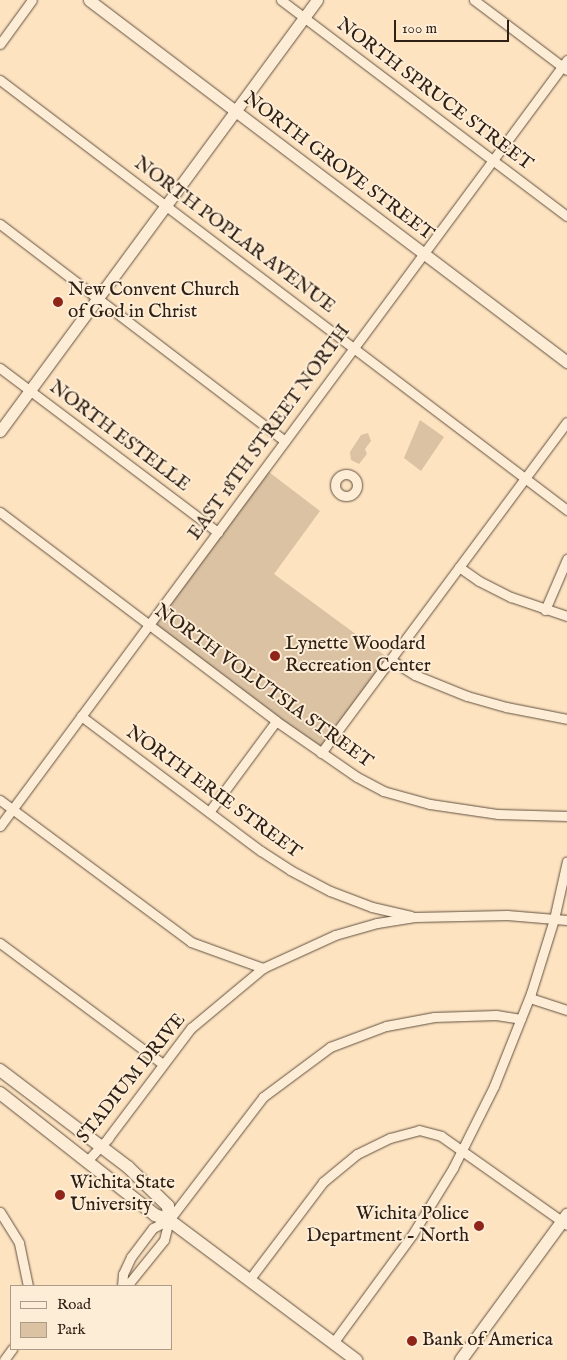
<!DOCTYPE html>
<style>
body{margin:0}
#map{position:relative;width:567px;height:1360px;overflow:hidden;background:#fde3c0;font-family:"IM FELL English",serif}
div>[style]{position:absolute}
.green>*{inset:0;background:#dac2a3}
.roads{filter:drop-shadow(0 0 1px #625140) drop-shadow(0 0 1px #625140)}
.minor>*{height:9px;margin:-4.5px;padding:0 4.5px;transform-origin:4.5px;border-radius:4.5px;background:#feedd6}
.minor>.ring{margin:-4.5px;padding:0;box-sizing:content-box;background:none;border:9px solid #feedd6;border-radius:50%}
.tertiary>*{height:11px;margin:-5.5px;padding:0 5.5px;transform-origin:5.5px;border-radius:5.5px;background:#feedd6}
.secondary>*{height:12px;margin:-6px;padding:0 6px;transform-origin:6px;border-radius:6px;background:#feedd6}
.dots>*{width:14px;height:14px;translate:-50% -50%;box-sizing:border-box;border:2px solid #feedd6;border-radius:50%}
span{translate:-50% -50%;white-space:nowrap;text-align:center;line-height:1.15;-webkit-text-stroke:4px #feedd6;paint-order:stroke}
.street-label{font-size:19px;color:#2e2015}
.poi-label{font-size:19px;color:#2e2015}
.left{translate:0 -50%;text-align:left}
.right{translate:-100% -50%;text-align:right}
.legend{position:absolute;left:10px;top:1285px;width:162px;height:65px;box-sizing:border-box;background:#feedd6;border:1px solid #ab9b89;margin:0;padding:6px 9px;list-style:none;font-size:15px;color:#2e2015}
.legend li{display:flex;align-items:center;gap:10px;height:25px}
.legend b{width:25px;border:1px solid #ab9b89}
.scale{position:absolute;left:394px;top:20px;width:115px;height:22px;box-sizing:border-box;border:2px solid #2e2015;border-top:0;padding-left:6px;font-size:15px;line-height:18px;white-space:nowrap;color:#2e2015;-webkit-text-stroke:4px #feedd6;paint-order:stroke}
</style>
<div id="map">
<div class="green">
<div style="clip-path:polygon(420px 420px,444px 437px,421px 471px,404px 458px)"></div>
<div style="clip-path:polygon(368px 433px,371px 441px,365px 449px,367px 454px,359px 464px,351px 460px,350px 452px,361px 435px)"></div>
<div style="clip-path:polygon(265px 469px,320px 511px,274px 574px,391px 660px,321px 753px,149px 625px)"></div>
</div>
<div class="roads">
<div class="minor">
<div style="left:281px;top:0;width:358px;rotate:37.1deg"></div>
<div style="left:474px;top:0;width:116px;rotate:37deg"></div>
<div style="left:0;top:44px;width:54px;rotate:-54deg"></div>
<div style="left:0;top:80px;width:712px;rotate:37.18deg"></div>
<div style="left:0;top:224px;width:358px;rotate:37.3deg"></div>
<div style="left:0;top:368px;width:273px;rotate:37deg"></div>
<div class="ring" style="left:335px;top:474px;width:13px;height:13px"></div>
<div style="left:0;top:512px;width:346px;rotate:37.1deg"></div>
<div style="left:276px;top:721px;width:98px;rotate:34.7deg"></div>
<div style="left:357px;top:777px;width:30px;rotate:28deg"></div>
<div style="left:383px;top:791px;width:49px;rotate:15.5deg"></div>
<div style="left:430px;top:804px;width:69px;rotate:8.4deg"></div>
<div style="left:498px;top:814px;width:69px;rotate:1.7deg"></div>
<div style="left:459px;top:567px;width:24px;rotate:35deg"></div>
<div style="left:479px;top:581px;width:36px;rotate:27deg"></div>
<div style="left:511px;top:597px;width:59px;rotate:18.7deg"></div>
<div style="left:545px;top:610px;width:56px;rotate:-66.7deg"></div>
<div style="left:391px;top:660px;width:28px;rotate:32deg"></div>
<div style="left:415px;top:675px;width:56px;rotate:22deg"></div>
<div style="left:467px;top:696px;width:41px;rotate:15.8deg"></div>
<div style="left:506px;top:707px;width:62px;rotate:11.1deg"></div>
<div style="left:81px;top:716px;width:225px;rotate:36.9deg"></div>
<div style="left:261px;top:851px;width:35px;rotate:33deg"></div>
<div style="left:290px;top:870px;width:45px;rotate:27.7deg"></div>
<div style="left:330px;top:891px;width:45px;rotate:20.9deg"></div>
<div style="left:372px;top:907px;width:40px;rotate:13deg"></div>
<div style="left:321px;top:753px;width:412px;rotate:-53.4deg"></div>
<div style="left:0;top:800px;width:238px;rotate:36.6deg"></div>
<div style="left:191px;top:942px;width:77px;rotate:19.9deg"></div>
<div style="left:209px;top:812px;width:113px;rotate:-53.6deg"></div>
<div style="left:0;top:826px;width:953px;rotate:-53.49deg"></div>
<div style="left:0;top:943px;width:203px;rotate:36.6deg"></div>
<div style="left:530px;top:998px;width:39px;rotate:18deg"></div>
<div style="left:86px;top:1162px;width:33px;rotate:-47deg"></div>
<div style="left:108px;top:1138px;width:138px;rotate:-53deg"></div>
<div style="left:191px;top:1028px;width:94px;rotate:-39.8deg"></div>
<div style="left:263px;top:968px;width:79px;rotate:-24.6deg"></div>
<div style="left:335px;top:935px;width:44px;rotate:-15.9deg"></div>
<div style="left:377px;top:923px;width:38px;rotate:-9deg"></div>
<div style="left:415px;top:917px;width:92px;rotate:-1.2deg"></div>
<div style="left:507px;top:915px;width:60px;rotate:4.8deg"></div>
<div style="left:0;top:1212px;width:36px;rotate:58deg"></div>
<div style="left:19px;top:1243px;width:44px;rotate:78.2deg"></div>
<div style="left:249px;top:1280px;width:123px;rotate:-52.9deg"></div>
<div style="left:323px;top:1182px;width:44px;rotate:-39.5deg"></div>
<div style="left:357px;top:1154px;width:37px;rotate:-26deg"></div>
<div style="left:390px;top:1138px;width:30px;rotate:-15deg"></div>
<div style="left:419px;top:1130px;width:23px;rotate:15deg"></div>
<div style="left:441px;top:1136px;width:154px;rotate:35.2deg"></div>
<div style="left:122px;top:1286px;width:12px;rotate:-85deg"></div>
<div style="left:123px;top:1274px;width:19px;rotate:-65deg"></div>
<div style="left:131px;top:1257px;width:36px;rotate:-53deg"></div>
<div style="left:153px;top:1228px;width:18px;rotate:-27deg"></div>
<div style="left:125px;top:1286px;width:6px;rotate:-39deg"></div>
<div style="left:130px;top:1282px;width:54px;rotate:-51deg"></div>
<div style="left:164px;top:1240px;width:21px;rotate:-76deg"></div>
<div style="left:169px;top:1220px;width:155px;rotate:-52.6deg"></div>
<div style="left:263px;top:1097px;width:84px;rotate:-36.7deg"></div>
<div style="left:330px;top:1047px;width:60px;rotate:-20.6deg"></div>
<div style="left:386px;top:1026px;width:49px;rotate:-10.6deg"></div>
<div style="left:434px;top:1017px;width:62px;rotate:-1.8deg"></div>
<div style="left:496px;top:1015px;width:25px;rotate:9deg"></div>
<div style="left:333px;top:1343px;width:134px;rotate:-53.8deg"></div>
<div style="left:412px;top:1235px;width:79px;rotate:-58.5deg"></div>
<div style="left:453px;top:1168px;width:92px;rotate:-63.4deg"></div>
<div style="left:494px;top:1086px;width:100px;rotate:-68.3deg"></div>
<div style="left:531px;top:993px;width:77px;rotate:-72.7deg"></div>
<div style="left:554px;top:919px;width:59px;rotate:-77.4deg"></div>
<div style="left:4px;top:1360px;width:14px;rotate:-54deg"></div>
</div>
<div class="tertiary">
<div style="left:89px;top:0;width:600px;rotate:37.14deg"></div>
<div style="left:0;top:431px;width:535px;rotate:-53.67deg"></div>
</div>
<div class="secondary">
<div style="left:0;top:1070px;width:161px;rotate:37.2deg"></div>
<div style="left:128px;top:1167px;width:56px;rotate:44.3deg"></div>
<div style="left:168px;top:1206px;width:14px;rotate:86deg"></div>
<div style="left:0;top:1093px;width:197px;rotate:38.2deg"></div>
<div style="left:155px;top:1215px;width:15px;rotate:20deg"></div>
<div style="left:169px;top:1220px;width:234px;rotate:36.8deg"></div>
<div style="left:461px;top:1360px;width:180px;rotate:-53.8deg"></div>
</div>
</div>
<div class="dots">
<div style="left:58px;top:302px;background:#8f2418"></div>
<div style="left:275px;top:656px;background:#8f2418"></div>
<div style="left:60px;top:1195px;background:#8f2418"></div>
<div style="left:479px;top:1226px;background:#8f2418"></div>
<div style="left:412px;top:1341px;background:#8f2418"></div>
</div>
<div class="street-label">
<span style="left:434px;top:95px;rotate:37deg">NORTH SPRUCE STREET</span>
<span style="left:338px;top:167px;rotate:37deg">NORTH GROVE STREET</span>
<span style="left:234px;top:236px;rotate:37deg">NORTH POPLAR AVENUE</span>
<span style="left:270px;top:433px;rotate:-54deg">EAST 18TH STREET NORTH</span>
<span style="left:119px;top:437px;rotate:37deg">NORTH ESTELLE</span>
<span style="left:263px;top:687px;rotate:36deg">NORTH VOLUTSIA STREET</span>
<span style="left:213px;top:793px;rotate:36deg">NORTH ERIE STREET</span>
<span style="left:132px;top:1079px;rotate:-51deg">STADIUM DRIVE</span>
</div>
<div class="poi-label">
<span class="left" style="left:68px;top:302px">New Convent Church<br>of God in Christ</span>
<span class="left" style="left:285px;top:656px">Lynette Woodard<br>Recreation Center</span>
<span class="left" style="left:70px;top:1195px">Wichita State<br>University</span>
<span class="right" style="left:469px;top:1226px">Wichita Police<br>Department - North</span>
<span class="left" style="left:422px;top:1341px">Bank of America</span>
</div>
<ul class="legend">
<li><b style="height:6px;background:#feedd6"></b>Road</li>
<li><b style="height:14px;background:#dac2a3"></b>Park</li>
</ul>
<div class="scale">100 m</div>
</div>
